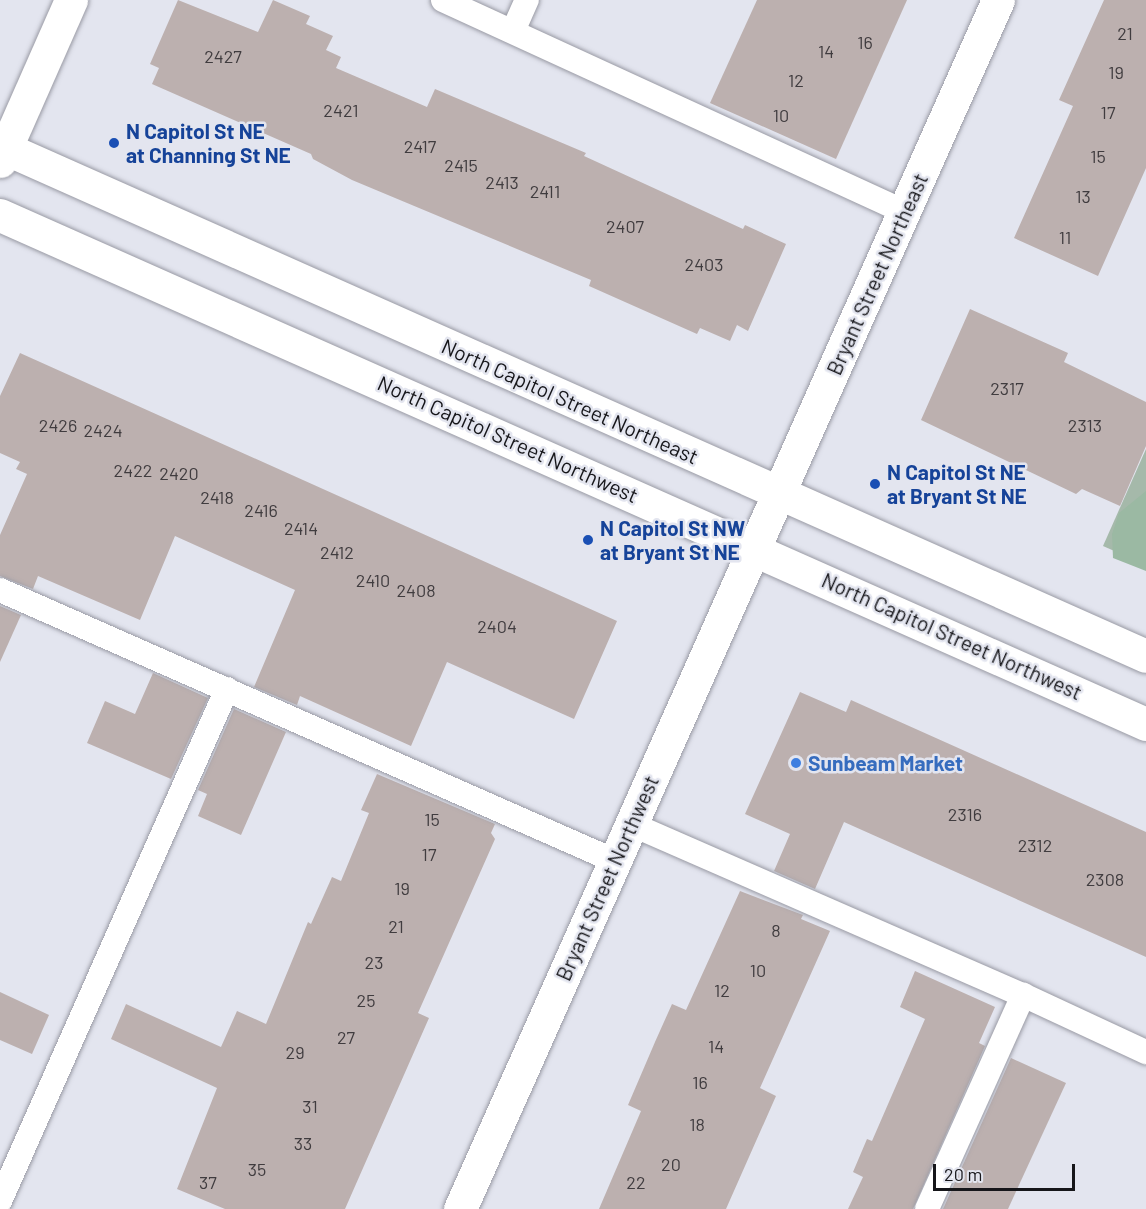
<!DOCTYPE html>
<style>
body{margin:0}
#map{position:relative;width:1146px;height:1209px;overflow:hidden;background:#e3e5ef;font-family:Barlow,sans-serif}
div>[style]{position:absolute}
.green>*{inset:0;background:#a5b9aa}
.forest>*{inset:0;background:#9bb9a3}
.building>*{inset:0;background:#bcb0af}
.roads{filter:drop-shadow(0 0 2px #999aa4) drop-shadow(0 0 2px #999aa4)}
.service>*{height:24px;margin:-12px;padding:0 12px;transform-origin:12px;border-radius:12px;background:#fff}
.minor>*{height:33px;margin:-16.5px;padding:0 16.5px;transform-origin:16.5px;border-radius:16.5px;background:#fff}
.primary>*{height:33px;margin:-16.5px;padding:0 16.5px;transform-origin:16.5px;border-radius:16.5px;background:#fff}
.dots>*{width:16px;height:16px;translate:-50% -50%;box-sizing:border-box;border:3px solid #e3e5ef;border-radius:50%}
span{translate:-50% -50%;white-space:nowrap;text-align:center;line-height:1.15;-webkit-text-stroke:5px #e3e5ef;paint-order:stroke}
.number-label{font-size:18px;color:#403c3f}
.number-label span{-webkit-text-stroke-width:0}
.transit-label{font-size:21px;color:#164399;font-weight:700}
.left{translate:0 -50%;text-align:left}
.street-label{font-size:21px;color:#16161a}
.shop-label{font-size:21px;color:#366cbe;font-weight:700}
.scale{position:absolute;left:933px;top:1164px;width:142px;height:27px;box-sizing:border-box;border:3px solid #16161a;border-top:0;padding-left:8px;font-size:18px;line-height:21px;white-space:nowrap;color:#16161a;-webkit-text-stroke:4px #e3e5ef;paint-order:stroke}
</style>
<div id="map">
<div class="green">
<div style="clip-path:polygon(1146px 449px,1146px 565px,1103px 546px)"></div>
</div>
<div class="forest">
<div style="clip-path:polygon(1146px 491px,1146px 571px,1113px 558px,1112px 534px,1119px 513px)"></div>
</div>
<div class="building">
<div style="clip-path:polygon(178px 0,258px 32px,273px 0,310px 16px,306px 24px,333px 36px,326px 50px,341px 57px,336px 68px,427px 107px,435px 89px,586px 153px,584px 156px,743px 229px,745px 225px,786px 244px,748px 331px,737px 325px,730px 341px,700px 328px,697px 334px,589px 286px,591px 280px,352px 180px,313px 159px,311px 154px,152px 84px,159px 68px,150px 64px)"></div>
<div style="clip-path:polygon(757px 0,907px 0,836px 159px,710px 103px)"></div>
<div style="clip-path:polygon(1104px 0,1146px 0,1146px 168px,1098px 276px,1014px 238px,1073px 106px,1059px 100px)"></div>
<div style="clip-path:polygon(970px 309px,1068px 353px,1064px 362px,1146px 402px,1146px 446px,1120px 506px,1082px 489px,1076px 494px,921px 420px)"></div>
<div style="clip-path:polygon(20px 353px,617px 621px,574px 719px,447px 662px,411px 746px,300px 696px,297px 705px,254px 687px,295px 590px,175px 536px,140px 620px,38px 576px,33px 589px,0 576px,0 535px,27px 474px,16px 469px,20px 462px,0 453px,0 396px)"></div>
<div style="clip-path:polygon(0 606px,21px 615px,0 662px)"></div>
<div style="clip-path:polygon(153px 673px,208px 698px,171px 779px,87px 743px,105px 701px,135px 714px)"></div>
<div style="clip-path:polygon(800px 692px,846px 712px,851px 700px,1146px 832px,1146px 957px,844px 822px,815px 889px,774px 871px,790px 834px,745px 814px)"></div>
<div style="clip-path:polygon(234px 709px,286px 732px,241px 835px,198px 816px,207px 794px,198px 790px)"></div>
<div style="clip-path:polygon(377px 774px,495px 824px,491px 833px,495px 839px,418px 1013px,429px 1018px,345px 1209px,225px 1209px,177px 1189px,217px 1088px,111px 1039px,126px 1004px,221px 1047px,237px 1011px,266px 1024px,308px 922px,311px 924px,332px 877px,341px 881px,369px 813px,361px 810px)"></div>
<div style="clip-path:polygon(740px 891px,803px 915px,801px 919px,830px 931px,760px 1088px,776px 1096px,726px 1209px,599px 1209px,641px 1111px,628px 1105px,655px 1042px,672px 1004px,686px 1010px)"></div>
<div style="clip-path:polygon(915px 971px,995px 1007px,979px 1043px,985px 1046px,913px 1209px,848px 1209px,863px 1177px,853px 1172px,867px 1139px,872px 1141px,925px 1019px,900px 1007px)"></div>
<div style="clip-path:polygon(0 992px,49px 1015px,32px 1054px,0 1040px)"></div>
<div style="clip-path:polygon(1011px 1058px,1066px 1083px,1008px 1209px,943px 1209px)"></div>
</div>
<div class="roads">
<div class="service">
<div style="left:443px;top:0;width:508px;rotate:24.65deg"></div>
<div style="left:513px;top:31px;width:34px;rotate:-66deg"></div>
<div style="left:0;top:590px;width:672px;rotate:23.78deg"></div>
<div style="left:631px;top:824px;width:428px;rotate:23.6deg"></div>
<div style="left:0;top:1201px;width:560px;rotate:-66.09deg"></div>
<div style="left:927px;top:1209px;width:235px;rotate:-65.8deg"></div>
<div style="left:1023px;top:995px;width:136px;rotate:24.9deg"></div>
</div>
<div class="minor">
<div style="left:0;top:161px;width:176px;rotate:-66.2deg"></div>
<div style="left:460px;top:1209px;width:1323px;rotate:-66.01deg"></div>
</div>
<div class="primary">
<div style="left:0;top:146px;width:1254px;rotate:23.99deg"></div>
<div style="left:0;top:215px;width:1254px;rotate:23.95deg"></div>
</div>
</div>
<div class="dots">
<div style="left:114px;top:143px;background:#1a4fb4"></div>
<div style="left:875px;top:484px;background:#1a4fb4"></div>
<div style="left:588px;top:540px;background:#1a4fb4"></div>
<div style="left:796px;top:763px;background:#3f7fe0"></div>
</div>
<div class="number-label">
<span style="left:1125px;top:33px">21</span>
<span style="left:865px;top:42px">16</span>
<span style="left:826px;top:51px">14</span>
<span style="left:223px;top:56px">2427</span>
<span style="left:1116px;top:72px">19</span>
<span style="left:796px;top:80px">12</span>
<span style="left:341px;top:110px">2421</span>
<span style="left:1108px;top:112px">17</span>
<span style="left:781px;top:115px">10</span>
<span style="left:420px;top:146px">2417</span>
<span style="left:1098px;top:156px">15</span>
<span style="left:461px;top:165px">2415</span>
<span style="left:502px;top:182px">2413</span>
<span style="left:545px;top:191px">2411</span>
<span style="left:1083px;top:196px">13</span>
<span style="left:625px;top:226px">2407</span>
<span style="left:1065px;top:237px">11</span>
<span style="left:704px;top:264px">2403</span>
<span style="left:1007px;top:388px">2317</span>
<span style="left:58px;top:425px">2426</span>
<span style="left:1085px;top:425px">2313</span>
<span style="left:103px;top:430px">2424</span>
<span style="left:133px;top:470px">2422</span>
<span style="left:179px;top:473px">2420</span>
<span style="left:217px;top:497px">2418</span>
<span style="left:261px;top:510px">2416</span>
<span style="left:301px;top:528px">2414</span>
<span style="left:337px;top:552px">2412</span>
<span style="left:373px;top:580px">2410</span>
<span style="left:416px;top:590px">2408</span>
<span style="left:497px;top:626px">2404</span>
<span style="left:965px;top:814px">2316</span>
<span style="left:432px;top:819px">15</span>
<span style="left:1035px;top:845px">2312</span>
<span style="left:429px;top:854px">17</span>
<span style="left:1105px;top:879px">2308</span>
<span style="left:402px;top:888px">19</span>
<span style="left:396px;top:926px">21</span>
<span style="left:776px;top:930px">8</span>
<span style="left:374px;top:962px">23</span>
<span style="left:758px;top:970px">10</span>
<span style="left:722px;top:990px">12</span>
<span style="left:366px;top:1000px">25</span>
<span style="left:346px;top:1037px">27</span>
<span style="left:716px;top:1046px">14</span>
<span style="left:295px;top:1052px">29</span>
<span style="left:700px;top:1082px">16</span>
<span style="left:310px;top:1106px">31</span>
<span style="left:697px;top:1124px">18</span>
<span style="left:303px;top:1143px">33</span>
<span style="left:671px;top:1164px">20</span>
<span style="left:257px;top:1169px">35</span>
<span style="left:208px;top:1182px">37</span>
<span style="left:636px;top:1182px">22</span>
</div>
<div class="transit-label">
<span class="left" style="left:126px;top:143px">N Capitol St NE<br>at Channing St NE</span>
<span class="left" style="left:887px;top:484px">N Capitol St NE<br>at Bryant St NE</span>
<span class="left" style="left:600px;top:540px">N Capitol St NW<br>at Bryant St NE</span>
</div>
<div class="street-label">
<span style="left:877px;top:274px;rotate:-66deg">Bryant Street Northeast</span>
<span style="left:570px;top:401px;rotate:24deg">North Capitol Street Northeast</span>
<span style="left:508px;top:439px;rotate:24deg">North Capitol Street Northwest</span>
<span style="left:952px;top:636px;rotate:24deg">North Capitol Street Northwest</span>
<span style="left:607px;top:878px;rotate:-66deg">Bryant Street Northwest</span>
</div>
<div class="shop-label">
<span class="left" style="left:808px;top:763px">Sunbeam Market</span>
</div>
<div class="scale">20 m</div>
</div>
